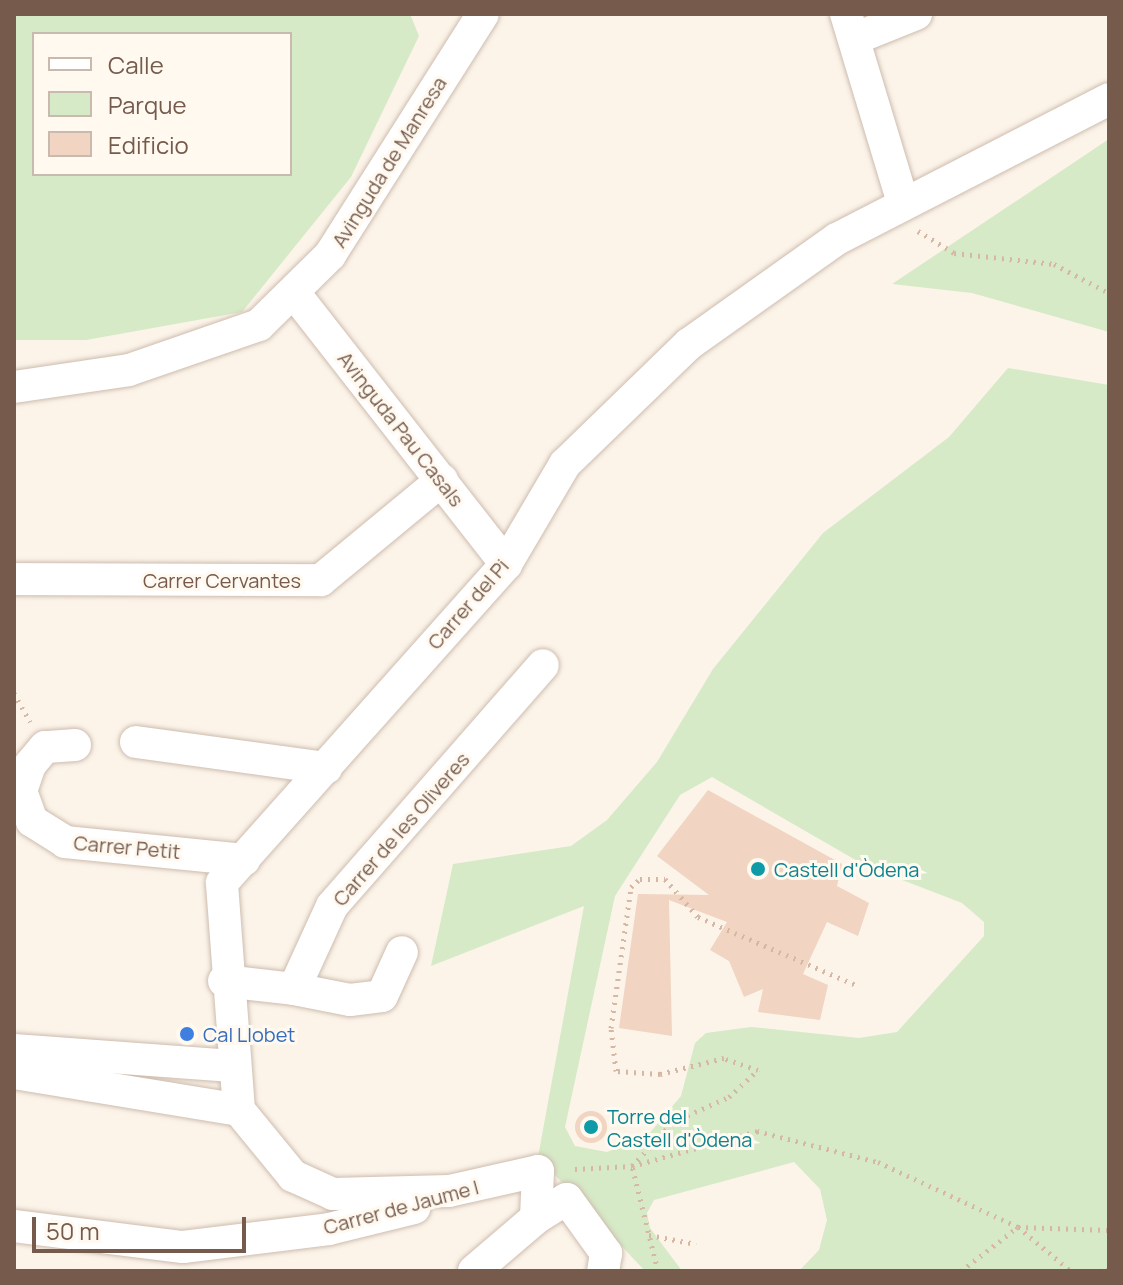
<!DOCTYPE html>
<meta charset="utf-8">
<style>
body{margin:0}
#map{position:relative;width:1123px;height:1285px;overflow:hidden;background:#fcf4e9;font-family:Manrope,sans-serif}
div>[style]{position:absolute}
.green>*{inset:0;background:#d6eac7}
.building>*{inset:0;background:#f1d4c1}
.round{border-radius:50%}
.path>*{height:5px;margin-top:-2.5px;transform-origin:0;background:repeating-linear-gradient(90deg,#d6b7a4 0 2px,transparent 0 8px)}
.roads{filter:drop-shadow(0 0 2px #cebcaf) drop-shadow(0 0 2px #cebcaf)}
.minor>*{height:32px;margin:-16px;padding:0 16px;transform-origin:16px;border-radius:16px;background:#fff}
.dots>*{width:22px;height:22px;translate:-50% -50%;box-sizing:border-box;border:4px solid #fff9f0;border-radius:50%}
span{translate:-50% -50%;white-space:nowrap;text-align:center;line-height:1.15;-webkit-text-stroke:6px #fff9f0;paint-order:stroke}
.street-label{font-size:20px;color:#765b4d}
.culture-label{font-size:20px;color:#0d838f}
.left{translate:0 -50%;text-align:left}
.shop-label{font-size:20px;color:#366cbe}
.frame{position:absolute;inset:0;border:16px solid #765b4d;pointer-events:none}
.legend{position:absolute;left:32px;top:32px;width:260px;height:144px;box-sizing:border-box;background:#fff9f0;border:2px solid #c8baaf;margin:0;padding:10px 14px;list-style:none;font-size:24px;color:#765b4d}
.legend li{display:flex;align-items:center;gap:16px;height:40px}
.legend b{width:40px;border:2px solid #c8baaf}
.scale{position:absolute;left:32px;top:1217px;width:214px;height:36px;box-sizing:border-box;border:4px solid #765b4d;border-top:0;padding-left:10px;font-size:24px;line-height:28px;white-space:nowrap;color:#765b4d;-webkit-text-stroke:6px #fff9f0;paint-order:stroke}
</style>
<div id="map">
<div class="green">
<div style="clip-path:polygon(evenodd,14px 14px,410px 14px,419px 36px,351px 177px,242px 312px,86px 340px,14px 340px,14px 14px,34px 34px,290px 34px,290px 174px,34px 174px,34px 34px)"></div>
<div style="clip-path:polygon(1109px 139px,1109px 332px,972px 293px,892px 284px)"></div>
<div style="clip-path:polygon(evenodd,1008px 368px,1109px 385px,1109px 1271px,799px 1271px,819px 1250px,827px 1220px,820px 1189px,794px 1162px,654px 1200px,647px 1213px,650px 1228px,682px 1271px,645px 1271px,538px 1157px,584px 906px,431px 966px,453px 864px,571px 846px,607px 820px,657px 762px,713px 669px,823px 533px,949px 437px,1008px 368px,712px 777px,866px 866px,962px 903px,984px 922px,984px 936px,897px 1032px,859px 1038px,751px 1027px,706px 1033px,695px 1043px,681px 1096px,648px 1135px,607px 1152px,575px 1146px,565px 1127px,615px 896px,680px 795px,712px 777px)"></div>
</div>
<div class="building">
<div style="clip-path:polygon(708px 790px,842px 864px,837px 886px,869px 903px,858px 936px,827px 922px,803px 974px,828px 985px,820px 1020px,758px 1012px,763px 989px,744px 997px,729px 961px,710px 950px,727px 922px,669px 900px,672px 1036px,619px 1028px,638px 894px,709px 895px,657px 856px)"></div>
<div class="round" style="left:575px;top:1111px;width:32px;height:32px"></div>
</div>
<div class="path">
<div style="left:918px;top:231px;width:42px;rotate:31.4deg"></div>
<div style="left:954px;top:253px;width:101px;rotate:6.3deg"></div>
<div style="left:1054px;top:264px;width:62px;rotate:27.8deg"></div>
<div style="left:14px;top:693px;width:33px;rotate:61deg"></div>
<div style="left:575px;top:1169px;width:57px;rotate:-3deg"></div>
<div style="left:632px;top:1166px;width:130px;rotate:-15.6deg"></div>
<div style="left:757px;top:1131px;width:125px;rotate:14.4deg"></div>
<div style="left:878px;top:1162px;width:154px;rotate:24.9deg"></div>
<div style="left:1018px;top:1227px;width:69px;rotate:39.7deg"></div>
<div style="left:649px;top:1235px;width:48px;rotate:10.8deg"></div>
<div style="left:658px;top:1271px;width:108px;rotate:-103.9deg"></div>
<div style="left:632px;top:1166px;width:60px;rotate:-47deg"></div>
<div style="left:673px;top:1122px;width:61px;rotate:-24.1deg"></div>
<div style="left:729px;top:1097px;width:40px;rotate:-43deg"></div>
<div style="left:758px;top:1070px;width:36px;rotate:-161deg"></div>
<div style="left:724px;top:1058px;width:66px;rotate:166deg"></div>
<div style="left:660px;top:1074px;width:44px;rotate:-176.1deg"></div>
<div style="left:616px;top:1071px;width:43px;rotate:-96.6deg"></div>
<div style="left:611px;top:1028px;width:142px;rotate:-81.9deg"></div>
<div style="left:631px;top:887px;width:12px;rotate:-42deg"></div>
<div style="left:640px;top:879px;width:25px"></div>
<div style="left:665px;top:879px;width:50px;rotate:49deg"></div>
<div style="left:698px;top:917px;width:172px;rotate:23.3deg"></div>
<div style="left:961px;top:1271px;width:72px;rotate:-37.7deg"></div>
<div style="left:1018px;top:1227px;width:91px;rotate:1.9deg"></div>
<div style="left:1098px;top:1271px;width:11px;rotate:-5deg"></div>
</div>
<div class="roads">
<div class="minor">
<div style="left:846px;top:14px;width:197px;rotate:73.2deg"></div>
<div style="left:854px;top:39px;width:67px;rotate:-22deg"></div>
<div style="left:295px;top:294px;width:343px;rotate:52deg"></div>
<div style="left:14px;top:387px;width:116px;rotate:-8.4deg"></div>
<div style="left:129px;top:370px;width:138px;rotate:-19.1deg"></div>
<div style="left:259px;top:325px;width:100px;rotate:-44.6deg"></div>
<div style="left:330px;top:255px;width:285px;rotate:-57.6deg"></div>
<div style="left:14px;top:579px;width:307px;rotate:0.2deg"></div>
<div style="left:321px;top:580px;width:157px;rotate:-39.6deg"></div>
<div style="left:136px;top:742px;width:192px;rotate:7.8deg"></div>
<div style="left:75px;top:745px;width:30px;rotate:176deg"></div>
<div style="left:45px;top:747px;width:23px;rotate:130deg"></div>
<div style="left:30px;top:765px;width:28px;rotate:109deg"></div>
<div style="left:21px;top:791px;width:32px;rotate:70deg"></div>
<div style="left:32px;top:821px;width:39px;rotate:32deg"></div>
<div style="left:65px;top:842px;width:180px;rotate:5.7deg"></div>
<div style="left:224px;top:981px;width:70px;rotate:6.5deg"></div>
<div style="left:294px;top:989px;width:91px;rotate:-65.4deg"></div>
<div style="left:332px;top:906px;width:320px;rotate:-48.8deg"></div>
<div style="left:294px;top:989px;width:57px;rotate:11.1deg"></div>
<div style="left:350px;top:1000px;width:32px;rotate:-7deg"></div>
<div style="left:382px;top:996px;width:48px;rotate:-65.6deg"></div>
<div style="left:14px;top:1050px;width:219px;rotate:4.2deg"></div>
<div style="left:14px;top:1073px;width:228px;rotate:9.3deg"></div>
<div style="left:536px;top:1218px;width:36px;rotate:-32deg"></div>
<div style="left:567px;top:1199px;width:67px;rotate:54.2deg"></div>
<div style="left:606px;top:1253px;width:18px;rotate:99deg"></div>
<div style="left:14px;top:1226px;width:170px;rotate:7.1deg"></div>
<div style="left:183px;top:1247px;width:147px;rotate:-7deg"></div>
<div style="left:329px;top:1229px;width:88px;rotate:-13.9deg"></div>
<div style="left:474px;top:1271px;width:82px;rotate:-40.5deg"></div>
<div style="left:536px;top:1218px;width:47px;rotate:-87.6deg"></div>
<div style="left:538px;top:1171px;width:91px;rotate:167.3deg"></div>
<div style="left:449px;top:1191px;width:116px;rotate:178.5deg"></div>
<div style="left:333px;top:1194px;width:44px;rotate:-155.8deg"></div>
<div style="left:293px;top:1176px;width:85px;rotate:-129.3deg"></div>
<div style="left:239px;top:1110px;width:228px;rotate:-94.3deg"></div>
<div style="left:222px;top:883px;width:427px;rotate:-48.3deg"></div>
<div style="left:506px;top:564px;width:116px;rotate:-59.5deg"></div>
<div style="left:565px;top:464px;width:173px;rotate:-44.1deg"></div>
<div style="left:689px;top:344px;width:181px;rotate:-35.4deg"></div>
<div style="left:837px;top:239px;width:306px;rotate:-27.2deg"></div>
</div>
</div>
<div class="dots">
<div style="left:758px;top:869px;background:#0f9aa8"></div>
<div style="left:187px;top:1034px;background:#3f7fe0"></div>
<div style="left:591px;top:1127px;background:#0f9aa8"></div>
</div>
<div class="street-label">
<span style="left:389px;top:162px;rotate:-58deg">Avinguda de Manresa</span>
<span style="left:401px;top:429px;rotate:52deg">Avinguda Pau Casals</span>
<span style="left:222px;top:580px">Carrer Cervantes</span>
<span style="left:468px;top:604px;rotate:-49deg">Carrer del Pi</span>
<span style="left:401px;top:829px;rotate:-49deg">Carrer de les Oliveres</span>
<span style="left:127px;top:847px;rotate:5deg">Carrer Petit</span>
<span style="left:401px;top:1207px;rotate:-15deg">Carrer de Jaume I</span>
</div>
<div class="culture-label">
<span class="left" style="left:774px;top:869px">Castell d'Òdena</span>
<span class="left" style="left:607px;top:1128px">Torre del<br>Castell d'Òdena</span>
</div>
<div class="shop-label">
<span class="left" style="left:203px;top:1034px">Cal Llobet</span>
</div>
<div class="frame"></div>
<ul class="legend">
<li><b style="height:10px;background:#fff"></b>Calle</li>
<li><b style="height:22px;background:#d6eac7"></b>Parque</li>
<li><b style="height:22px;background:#f1d4c1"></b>Edificio</li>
</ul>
<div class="scale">50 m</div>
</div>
